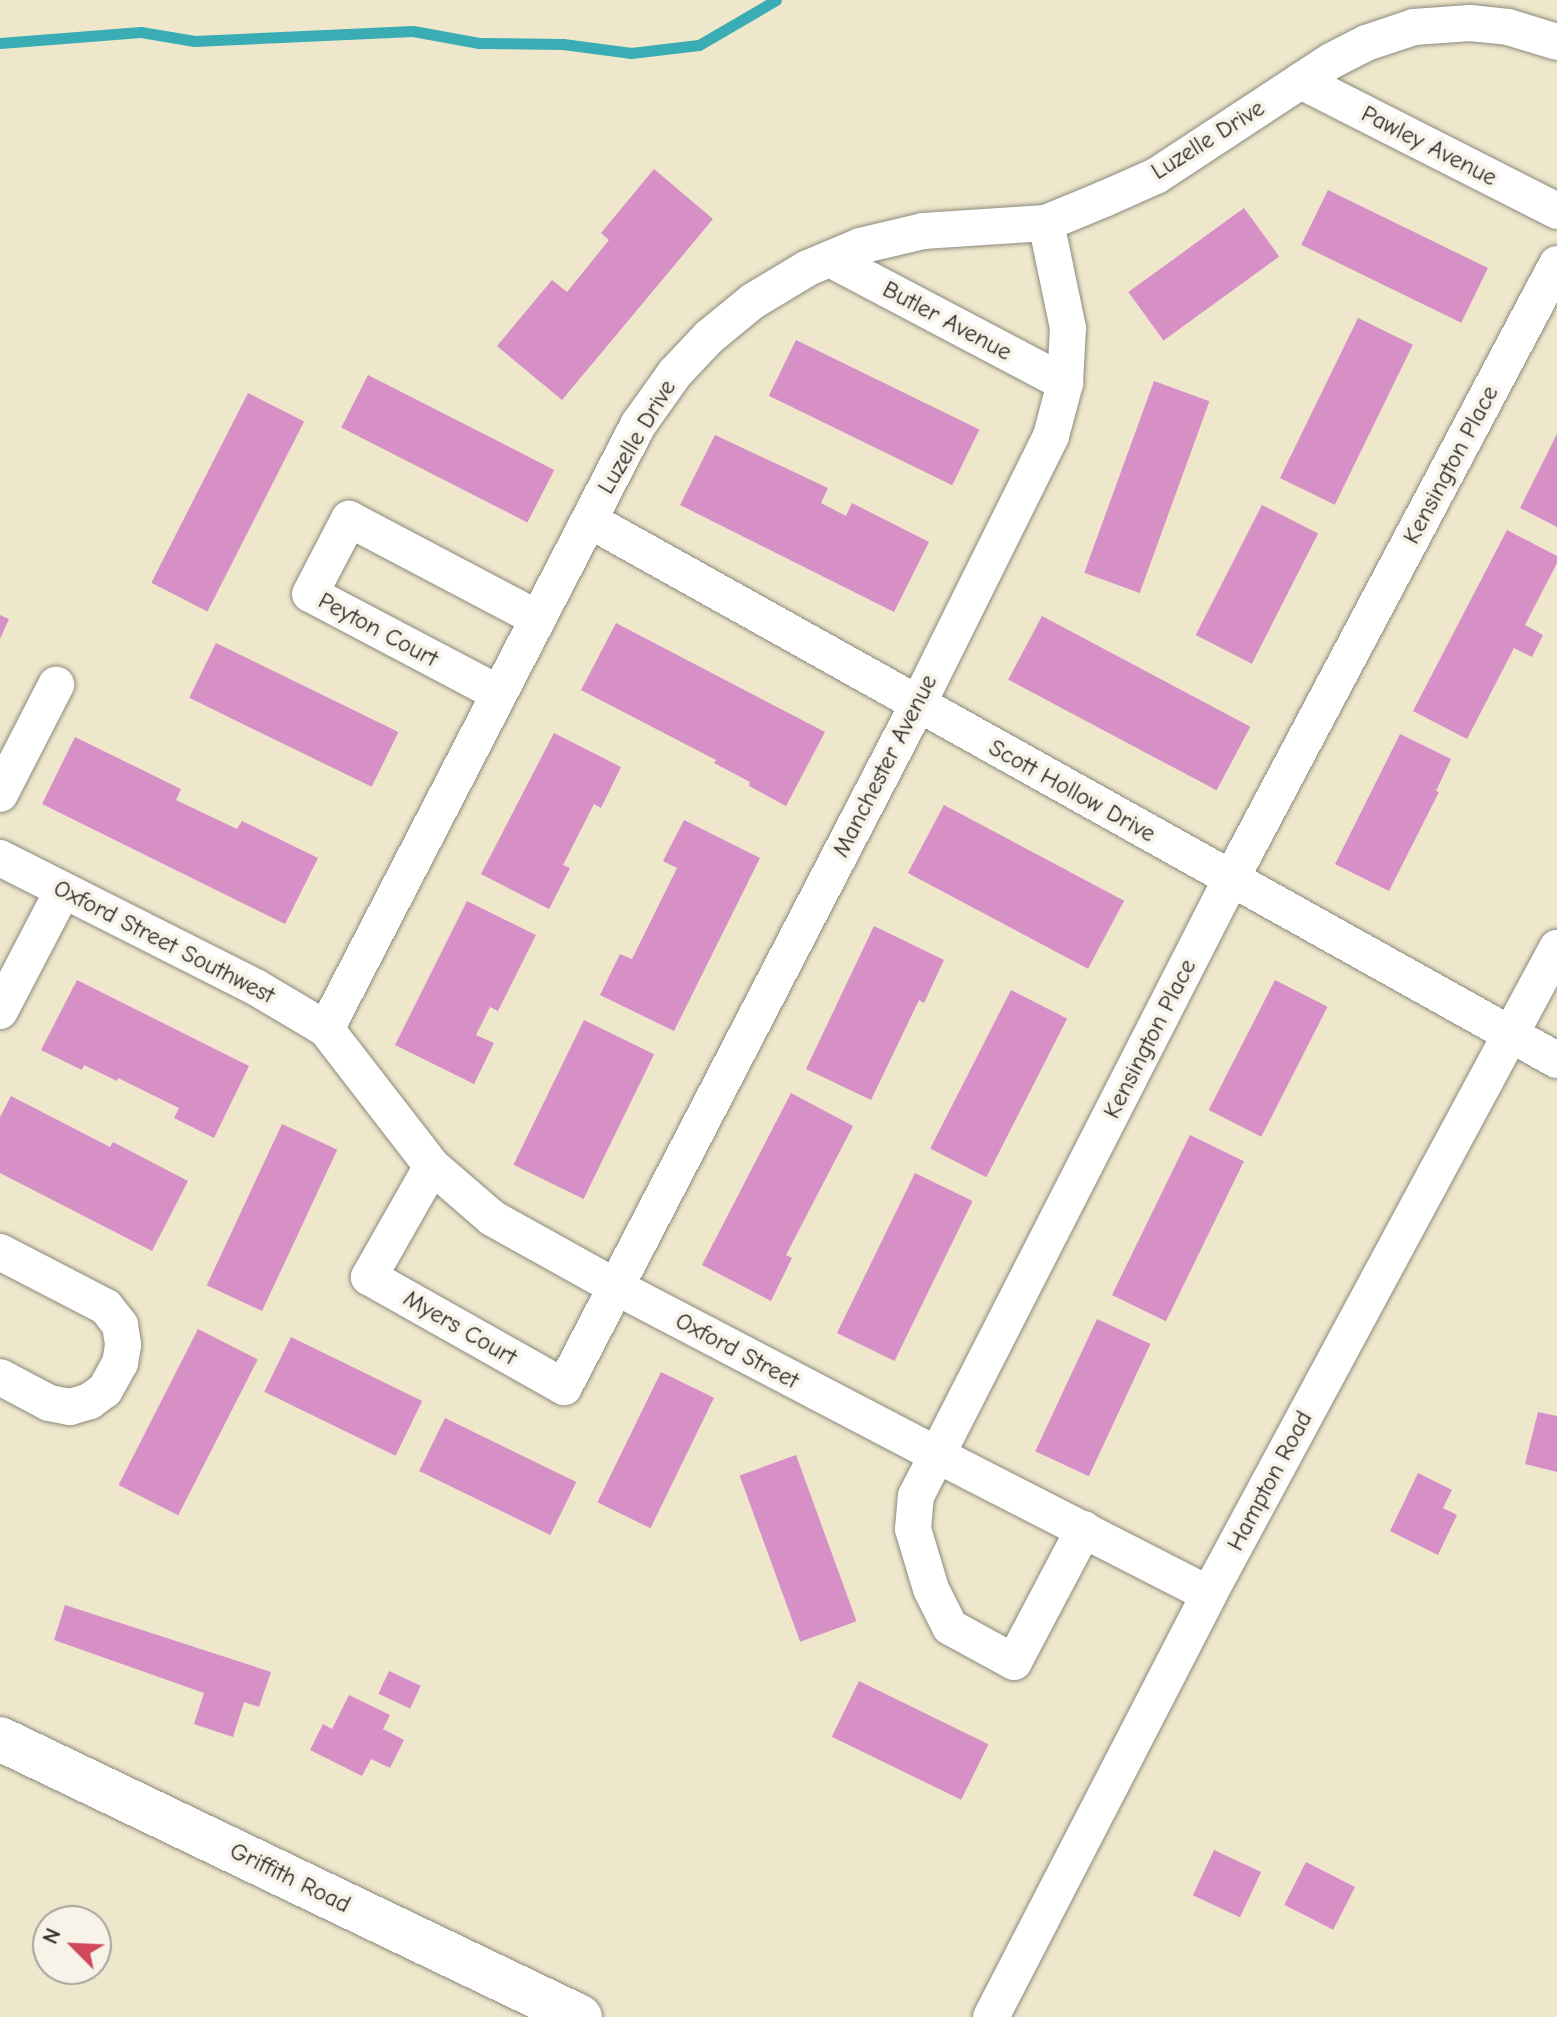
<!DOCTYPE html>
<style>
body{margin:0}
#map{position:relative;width:1557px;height:2017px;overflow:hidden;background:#eee7cc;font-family:"Comic Neue",sans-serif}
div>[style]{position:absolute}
.stream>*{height:11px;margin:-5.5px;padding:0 5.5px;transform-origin:5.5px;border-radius:5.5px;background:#3aacb4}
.building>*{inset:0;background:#d690c6;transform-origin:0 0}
.roads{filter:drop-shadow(0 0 2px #8c897c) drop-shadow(0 0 2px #8c897c)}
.minor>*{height:36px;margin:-18px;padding:0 18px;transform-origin:18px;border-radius:18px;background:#fff}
.tertiary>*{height:44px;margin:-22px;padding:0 22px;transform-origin:22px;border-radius:22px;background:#fff}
span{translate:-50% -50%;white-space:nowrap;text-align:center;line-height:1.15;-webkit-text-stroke:8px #f7f3e8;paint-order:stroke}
.street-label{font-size:24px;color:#2b2b2b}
.north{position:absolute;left:32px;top:1905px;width:80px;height:80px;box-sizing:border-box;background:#f7f3e8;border:2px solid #a5a39c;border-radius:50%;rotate:294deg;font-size:22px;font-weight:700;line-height:32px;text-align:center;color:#2b2b2b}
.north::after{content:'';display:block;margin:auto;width:28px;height:36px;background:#d1495b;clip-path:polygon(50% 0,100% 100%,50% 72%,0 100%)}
</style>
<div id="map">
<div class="stream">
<div style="left:0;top:43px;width:141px;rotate:-4.5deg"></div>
<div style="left:141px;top:32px;width:54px;rotate:9.6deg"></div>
<div style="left:194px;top:41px;width:219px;rotate:-2.6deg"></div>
<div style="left:413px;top:31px;width:67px;rotate:10.3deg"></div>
<div style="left:479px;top:43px;width:84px;rotate:0.7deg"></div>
<div style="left:563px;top:44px;width:69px;rotate:7.5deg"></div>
<div style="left:631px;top:53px;width:68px;rotate:-6.7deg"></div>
<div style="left:699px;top:45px;width:89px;rotate:-30.3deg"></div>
</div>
<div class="building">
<div style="clip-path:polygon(654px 169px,713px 219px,562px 400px,497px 346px,552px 280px,567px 292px,609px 240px,601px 233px)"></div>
<div style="left:1328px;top:190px;width:178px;height:61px;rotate:26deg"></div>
<div style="left:1244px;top:208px;width:60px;height:143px;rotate:54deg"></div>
<div style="left:1358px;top:318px;width:61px;height:178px;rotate:26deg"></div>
<div style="left:796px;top:340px;width:204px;height:62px;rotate:26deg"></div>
<div style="left:368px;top:375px;width:209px;height:59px;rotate:27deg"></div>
<div style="left:1154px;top:381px;width:59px;height:204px;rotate:20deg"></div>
<div style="left:248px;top:393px;width:63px;height:213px;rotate:27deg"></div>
<div style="clip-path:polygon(1557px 434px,1557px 527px,1520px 508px)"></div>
<div style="clip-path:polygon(715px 435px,828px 488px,821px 503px,846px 516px,852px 503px,929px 542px,894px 612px,680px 505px)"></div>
<div style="left:1262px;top:505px;width:63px;height:146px;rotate:27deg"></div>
<div style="clip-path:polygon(1507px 530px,1557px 556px,1557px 563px,1525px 625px,1543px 635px,1532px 657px,1514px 648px,1467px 739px,1413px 711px)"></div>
<div style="clip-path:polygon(0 615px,9px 619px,0 639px)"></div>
<div style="left:1042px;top:616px;width:236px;height:72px;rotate:28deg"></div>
<div style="clip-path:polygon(616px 623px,825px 732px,786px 806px,749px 786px,750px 782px,714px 763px,716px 760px,581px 690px)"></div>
<div style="left:216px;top:643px;width:203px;height:61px;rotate:26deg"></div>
<div style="clip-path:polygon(554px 733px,621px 767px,601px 808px,594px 804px,563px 865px,570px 868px,549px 909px,481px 874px)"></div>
<div style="clip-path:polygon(1400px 734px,1451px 759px,1436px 791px,1439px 792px,1389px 891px,1335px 864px)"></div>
<div style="clip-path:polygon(75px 737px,181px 789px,176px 800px,237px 829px,242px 821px,318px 858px,285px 924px,42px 804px)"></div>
<div style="left:944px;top:805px;width:204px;height:77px;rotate:28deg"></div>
<div style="clip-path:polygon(684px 820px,760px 858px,674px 1031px,600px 995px,620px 954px,632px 959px,677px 868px,663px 861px)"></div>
<div style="clip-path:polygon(467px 901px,536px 935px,498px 1011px,490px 1007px,476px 1035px,494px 1043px,474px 1084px,395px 1045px)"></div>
<div style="clip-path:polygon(874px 926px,944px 960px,924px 1003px,919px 1000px,871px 1100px,806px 1069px)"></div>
<div style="clip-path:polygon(77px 980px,249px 1066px,214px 1138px,174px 1118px,179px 1108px,118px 1078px,117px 1081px,84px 1065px,82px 1070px,41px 1050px)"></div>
<div style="left:1275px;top:980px;width:59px;height:146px;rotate:27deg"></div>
<div style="left:1011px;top:990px;width:63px;height:178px;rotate:27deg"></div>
<div style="left:584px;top:1020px;width:78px;height:161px;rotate:26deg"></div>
<div style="clip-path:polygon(791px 1093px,853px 1126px,786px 1255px,792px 1258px,771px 1301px,702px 1265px)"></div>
<div style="clip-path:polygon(11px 1096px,110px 1147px,113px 1142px,188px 1181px,152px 1251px,0 1173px,0 1117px)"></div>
<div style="left:282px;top:1124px;width:61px;height:178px;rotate:25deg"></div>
<div style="left:1190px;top:1135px;width:60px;height:178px;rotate:26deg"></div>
<div style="left:915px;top:1173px;width:64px;height:178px;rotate:26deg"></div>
<div style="left:1097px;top:1319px;width:59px;height:146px;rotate:25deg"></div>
<div style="left:198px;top:1329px;width:67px;height:175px;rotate:27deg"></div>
<div style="left:291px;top:1337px;width:146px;height:61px;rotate:26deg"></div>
<div style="left:661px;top:1372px;width:59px;height:145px;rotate:26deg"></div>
<div style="clip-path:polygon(1538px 1412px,1557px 1416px,1557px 1472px,1525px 1464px)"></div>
<div style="left:445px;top:1418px;width:146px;height:59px;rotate:26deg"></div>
<div style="left:796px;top:1455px;width:177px;height:60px;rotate:70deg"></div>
<div style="clip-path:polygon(1418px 1473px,1452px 1490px,1443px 1508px,1457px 1515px,1438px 1555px,1390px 1531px)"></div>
<div style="clip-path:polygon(65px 1605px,271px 1672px,259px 1707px,244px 1702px,233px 1737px,194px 1724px,204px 1693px,54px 1640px)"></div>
<div style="left:389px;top:1671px;width:35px;height:25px;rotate:25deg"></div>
<div style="left:859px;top:1681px;width:144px;height:62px;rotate:26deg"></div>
<div style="clip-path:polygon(349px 1695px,390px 1715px,383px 1729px,404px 1740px,390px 1768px,371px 1759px,362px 1776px,310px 1750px,323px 1724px,332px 1729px)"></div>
<div style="left:1214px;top:1850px;width:52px;height:50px;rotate:25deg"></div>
<div style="left:1306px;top:1862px;width:55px;height:48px;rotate:27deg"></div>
</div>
<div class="roads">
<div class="minor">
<div style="left:1301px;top:81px;width:287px;rotate:26.9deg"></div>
<div style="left:830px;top:259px;width:266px;rotate:27.8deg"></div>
<div style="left:589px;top:520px;width:1108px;rotate:29.16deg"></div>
<div style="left:498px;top:693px;width:212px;rotate:-152.2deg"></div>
<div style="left:310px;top:594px;width:85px;rotate:-62.5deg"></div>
<div style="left:349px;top:519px;width:212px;rotate:27.8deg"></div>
<div style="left:0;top:794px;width:123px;rotate:-62.8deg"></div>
<div style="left:0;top:858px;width:288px;rotate:26.8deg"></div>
<div style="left:257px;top:988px;width:80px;rotate:30.7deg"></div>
<div style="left:326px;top:1029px;width:173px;rotate:52.3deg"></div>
<div style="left:432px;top:1166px;width:79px;rotate:40.9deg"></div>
<div style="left:492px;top:1218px;width:142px;rotate:29.1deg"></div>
<div style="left:616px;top:1287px;width:362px;rotate:27.6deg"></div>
<div style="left:937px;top:1455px;width:305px;rotate:27.1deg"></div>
<div style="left:0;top:1011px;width:136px;rotate:-62.5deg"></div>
<div style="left:326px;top:1029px;width:680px;rotate:-62.68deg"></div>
<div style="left:638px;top:425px;width:64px;rotate:-54.6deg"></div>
<div style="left:675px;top:373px;width:50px;rotate:-46.6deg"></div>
<div style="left:709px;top:337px;width:57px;rotate:-39.3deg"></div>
<div style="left:753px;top:301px;width:64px;rotate:-31deg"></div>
<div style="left:808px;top:268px;width:56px;rotate:-22.9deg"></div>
<div style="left:860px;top:246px;width:65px;rotate:-13.4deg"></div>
<div style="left:923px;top:231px;width:123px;rotate:-3.7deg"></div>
<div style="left:1046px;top:223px;width:63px;rotate:-22.5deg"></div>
<div style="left:1104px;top:199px;width:57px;rotate:-23.9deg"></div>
<div style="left:1156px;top:176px;width:209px;rotate:-33.3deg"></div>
<div style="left:1331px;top:61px;width:39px;rotate:-27deg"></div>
<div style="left:1366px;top:43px;width:51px;rotate:-18.4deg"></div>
<div style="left:1414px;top:27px;width:56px;rotate:-4.1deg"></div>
<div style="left:1470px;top:23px;width:38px;rotate:6deg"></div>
<div style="left:1508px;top:27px;width:51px;rotate:17deg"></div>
<div style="left:432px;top:1166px;width:128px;rotate:119.6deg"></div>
<div style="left:369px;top:1277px;width:224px;rotate:29.4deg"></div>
<div style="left:564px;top:1387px;width:769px;rotate:-62.6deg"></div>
<div style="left:918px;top:704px;width:299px;rotate:-63.6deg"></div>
<div style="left:1051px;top:436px;width:55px;rotate:-75.2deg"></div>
<div style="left:1065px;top:383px;width:55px;rotate:-86.9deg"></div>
<div style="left:1068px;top:328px;width:107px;rotate:-101.8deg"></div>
<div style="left:0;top:1252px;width:119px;rotate:27.4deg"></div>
<div style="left:106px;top:1307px;width:23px;rotate:52deg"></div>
<div style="left:120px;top:1325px;width:20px;rotate:81deg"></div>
<div style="left:123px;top:1345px;width:18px;rotate:99deg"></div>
<div style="left:120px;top:1363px;width:31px;rotate:119deg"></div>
<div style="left:105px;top:1390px;width:19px;rotate:144deg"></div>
<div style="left:90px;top:1401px;width:21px;rotate:163deg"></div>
<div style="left:70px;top:1407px;width:21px;rotate:-169deg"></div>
<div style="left:49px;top:1403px;width:55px;rotate:-152deg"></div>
<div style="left:1084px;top:1529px;width:150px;rotate:117.8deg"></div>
<div style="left:1014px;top:1662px;width:73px;rotate:-151.3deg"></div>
<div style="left:950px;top:1627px;width:42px;rotate:-116.6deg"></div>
<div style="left:931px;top:1589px;width:63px;rotate:-106.7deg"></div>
<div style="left:913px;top:1529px;width:33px;rotate:-85deg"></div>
<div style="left:916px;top:1496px;width:693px;rotate:-62.95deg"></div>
<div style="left:1231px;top:879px;width:696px;rotate:-62.07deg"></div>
<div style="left:991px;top:2017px;width:476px;rotate:-62.7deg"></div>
<div style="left:1209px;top:1594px;width:734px;rotate:-61.69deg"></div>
</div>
<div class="tertiary">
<div style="left:0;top:1739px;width:643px;rotate:25.61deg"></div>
</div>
</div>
<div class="street-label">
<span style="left:1208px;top:140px;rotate:-32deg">Luzelle Drive</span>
<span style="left:1429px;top:146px;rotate:27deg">Pawley Avenue</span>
<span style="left:947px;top:321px;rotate:28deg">Butler Avenue</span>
<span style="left:637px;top:437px;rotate:-59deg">Luzelle Drive</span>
<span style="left:1451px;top:465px;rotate:-62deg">Kensington Place</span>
<span style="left:378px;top:630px;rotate:28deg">Peyton Court</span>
<span style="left:885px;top:766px;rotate:-63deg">Manchester Avenue</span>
<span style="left:1072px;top:791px;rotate:29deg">Scott Hollow Drive</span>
<span style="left:164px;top:942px;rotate:27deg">Oxford Street Southwest</span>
<span style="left:1150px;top:1039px;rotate:-63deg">Kensington Place</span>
<span style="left:460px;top:1328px;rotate:30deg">Myers Court</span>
<span style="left:737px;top:1351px;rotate:28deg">Oxford Street</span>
<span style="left:1270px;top:1481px;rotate:-62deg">Hampton Road</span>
<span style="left:290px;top:1878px;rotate:26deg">Griffith Road</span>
</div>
<div class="north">N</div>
</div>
